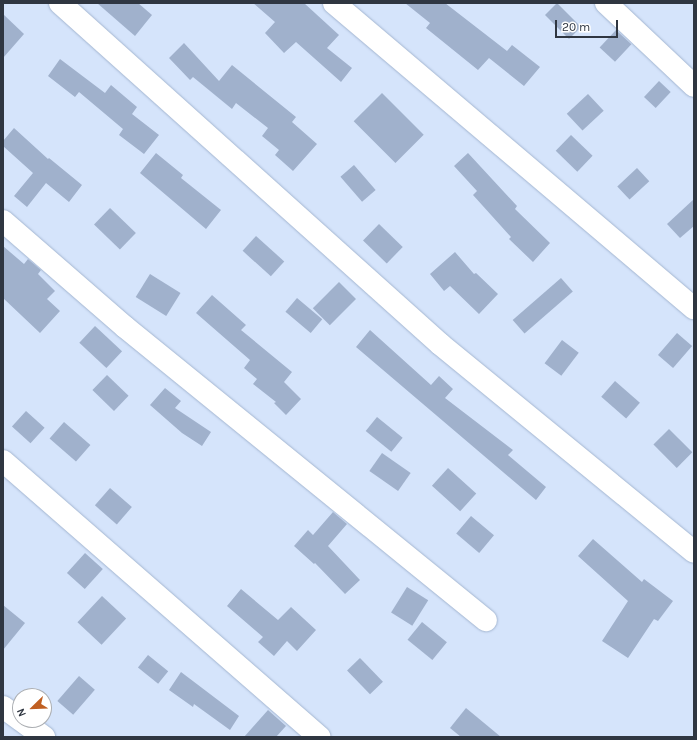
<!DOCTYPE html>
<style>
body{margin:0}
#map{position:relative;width:697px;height:740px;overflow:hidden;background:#d5e4fb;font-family:Karla,sans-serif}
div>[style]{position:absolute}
.building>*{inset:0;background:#a0b1cc;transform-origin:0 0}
.roads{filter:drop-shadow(0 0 1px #a4b6d1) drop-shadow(0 0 1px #a4b6d1)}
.minor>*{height:22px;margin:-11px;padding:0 11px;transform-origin:11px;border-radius:11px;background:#fff}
span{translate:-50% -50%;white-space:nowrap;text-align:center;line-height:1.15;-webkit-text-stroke:3px #fff;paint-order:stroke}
.frame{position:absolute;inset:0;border:4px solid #2f3641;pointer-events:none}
.north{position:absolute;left:12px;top:688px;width:40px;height:40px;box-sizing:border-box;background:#fff;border:1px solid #acafb3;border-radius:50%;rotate:247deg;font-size:11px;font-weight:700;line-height:16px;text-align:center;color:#2f3641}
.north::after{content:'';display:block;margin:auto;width:14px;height:18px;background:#c05f21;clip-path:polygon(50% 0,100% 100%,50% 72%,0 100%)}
.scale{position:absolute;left:555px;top:20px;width:63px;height:18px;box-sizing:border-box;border:2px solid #2f3641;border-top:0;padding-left:5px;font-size:12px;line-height:14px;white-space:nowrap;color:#2f3641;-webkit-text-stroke:3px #fff;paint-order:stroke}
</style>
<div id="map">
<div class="building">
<div style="clip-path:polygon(97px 3px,138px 3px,152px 15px,135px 36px)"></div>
<div style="clip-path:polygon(253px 3px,304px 3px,339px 35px,327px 48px,352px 68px,341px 82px,296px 42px,284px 53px,265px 33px,275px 22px)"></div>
<div style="clip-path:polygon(405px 3px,445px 3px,507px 51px,512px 45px,540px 67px,524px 86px,489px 58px,478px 70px,426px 28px,430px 23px)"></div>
<div style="left:557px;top:3px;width:34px;height:17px;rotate:45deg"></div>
<div style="clip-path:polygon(3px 14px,24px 34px,3px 58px)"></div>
<div style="left:616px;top:30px;width:21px;height:24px;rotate:43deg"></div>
<div style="clip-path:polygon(184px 43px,219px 81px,232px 65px,296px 117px,292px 122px,317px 144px,293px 171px,275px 155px,279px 150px,262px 136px,268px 128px,236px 103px,232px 109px,193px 77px,190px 80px,169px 58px)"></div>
<div style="clip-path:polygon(60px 59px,105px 93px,111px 85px,137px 107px,132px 114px,159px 135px,144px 154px,119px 135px,123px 129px,79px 92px,75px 97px,48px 76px)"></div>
<div style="left:659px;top:81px;width:16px;height:22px;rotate:43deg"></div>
<div style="left:382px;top:93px;width:59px;height:40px;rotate:45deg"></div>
<div style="left:588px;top:94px;width:23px;height:29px;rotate:47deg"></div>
<div style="clip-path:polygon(14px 128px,48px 159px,49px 158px,82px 185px,69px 202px,46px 183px,27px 207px,14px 196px,33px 173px,3px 146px,3px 141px)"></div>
<div style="left:571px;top:135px;width:30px;height:22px;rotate:44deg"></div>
<div style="clip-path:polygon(156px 153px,183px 175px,181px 178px,221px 210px,206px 229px,140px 173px)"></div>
<div style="clip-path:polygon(468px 153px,517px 206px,515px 209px,550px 243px,533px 262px,509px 239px,511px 237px,473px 195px,477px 191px,454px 166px)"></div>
<div style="left:354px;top:165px;width:33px;height:18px;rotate:49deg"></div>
<div style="left:637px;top:168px;width:18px;height:27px;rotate:47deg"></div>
<div style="clip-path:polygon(694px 199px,694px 226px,680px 238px,667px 224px)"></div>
<div style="left:110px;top:208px;width:36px;height:23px;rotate:44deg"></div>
<div style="left:379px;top:224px;width:33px;height:23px;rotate:44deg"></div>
<div style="left:256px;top:236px;width:38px;height:20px;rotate:42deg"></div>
<div style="clip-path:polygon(3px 246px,24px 264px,28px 259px,41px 270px,38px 274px,55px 291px,47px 299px,60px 311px,40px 333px,3px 298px)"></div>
<div style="clip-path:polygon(455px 252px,474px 274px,476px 273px,498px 294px,479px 314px,450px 286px,444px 291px,430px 274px)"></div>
<div style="left:150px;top:274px;width:36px;height:27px;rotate:32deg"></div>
<div style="left:561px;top:278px;width:18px;height:64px;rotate:49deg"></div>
<div style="left:339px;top:282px;width:24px;height:37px;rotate:45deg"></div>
<div style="clip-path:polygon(212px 295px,246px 325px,241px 330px,292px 372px,284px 382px,301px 399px,286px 415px,274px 403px,276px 402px,253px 384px,257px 379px,244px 368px,250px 360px,196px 313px)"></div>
<div style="left:297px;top:298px;width:33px;height:18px;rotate:40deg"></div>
<div style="left:95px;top:326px;width:37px;height:23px;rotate:43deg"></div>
<div style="clip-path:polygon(370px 330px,431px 385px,439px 376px,453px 389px,445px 398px,513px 450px,508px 455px,546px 487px,536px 500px,356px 347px)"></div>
<div style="left:677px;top:333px;width:20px;height:29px;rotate:41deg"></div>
<div style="left:562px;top:340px;width:21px;height:29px;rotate:37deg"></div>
<div style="left:107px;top:375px;width:30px;height:21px;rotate:44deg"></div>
<div style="left:615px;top:381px;width:33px;height:21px;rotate:41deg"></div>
<div style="clip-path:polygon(165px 388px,181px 401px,175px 408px,211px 432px,202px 446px,182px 433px,150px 405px)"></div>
<div style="left:26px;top:411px;width:25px;height:21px;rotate:42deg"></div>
<div style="left:377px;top:417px;width:33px;height:18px;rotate:39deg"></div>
<div style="left:64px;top:422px;width:35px;height:22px;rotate:41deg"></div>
<div style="left:669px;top:429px;width:33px;height:22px;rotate:45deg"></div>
<div style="left:382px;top:453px;width:35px;height:22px;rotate:35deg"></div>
<div style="left:448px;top:468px;width:38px;height:24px;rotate:42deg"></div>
<div style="left:110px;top:488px;width:29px;height:23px;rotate:41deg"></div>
<div style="clip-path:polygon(333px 512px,347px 524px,328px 546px,360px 580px,345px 594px,315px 563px,314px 564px,294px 546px,308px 530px,313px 535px)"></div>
<div style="left:471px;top:516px;width:30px;height:23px;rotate:40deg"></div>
<div style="clip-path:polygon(593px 539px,642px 582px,644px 579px,673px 601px,658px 621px,654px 619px,628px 658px,602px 641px,628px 601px,578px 556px)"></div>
<div style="left:85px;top:553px;width:24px;height:27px;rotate:42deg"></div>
<div style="left:407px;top:587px;width:25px;height:30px;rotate:32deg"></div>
<div style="clip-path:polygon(241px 589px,278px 620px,291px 607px,316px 630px,297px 651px,287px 641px,274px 656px,258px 642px,263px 637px,227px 606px)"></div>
<div style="left:102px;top:596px;width:33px;height:36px;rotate:43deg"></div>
<div style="clip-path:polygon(3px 605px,25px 623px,3px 650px)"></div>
<div style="left:422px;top:622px;width:32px;height:23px;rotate:39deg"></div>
<div style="left:148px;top:655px;width:26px;height:16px;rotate:39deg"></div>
<div style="left:360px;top:658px;width:33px;height:18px;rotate:46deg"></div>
<div style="clip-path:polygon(181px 672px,239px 716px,230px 730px,194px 704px,193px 707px,169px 690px)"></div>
<div style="left:79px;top:676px;width:21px;height:33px;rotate:41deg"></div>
<div style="clip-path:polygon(466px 708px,501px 737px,461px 737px,450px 728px)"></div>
<div style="clip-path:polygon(268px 710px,286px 726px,276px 737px,244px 737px)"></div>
</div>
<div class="roads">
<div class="minor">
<div style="left:60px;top:3px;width:511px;rotate:41.9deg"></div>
<div style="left:440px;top:344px;width:328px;rotate:39.3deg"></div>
<div style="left:334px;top:3px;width:472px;rotate:40.3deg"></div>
<div style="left:606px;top:3px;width:121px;rotate:43.3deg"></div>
<div style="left:3px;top:221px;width:162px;rotate:41deg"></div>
<div style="left:125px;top:327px;width:465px;rotate:39.1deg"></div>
<div style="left:3px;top:461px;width:420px;rotate:41.1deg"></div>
<div style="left:3px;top:707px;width:51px;rotate:36.2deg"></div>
</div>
</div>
<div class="frame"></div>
<div class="north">N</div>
<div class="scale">20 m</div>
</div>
